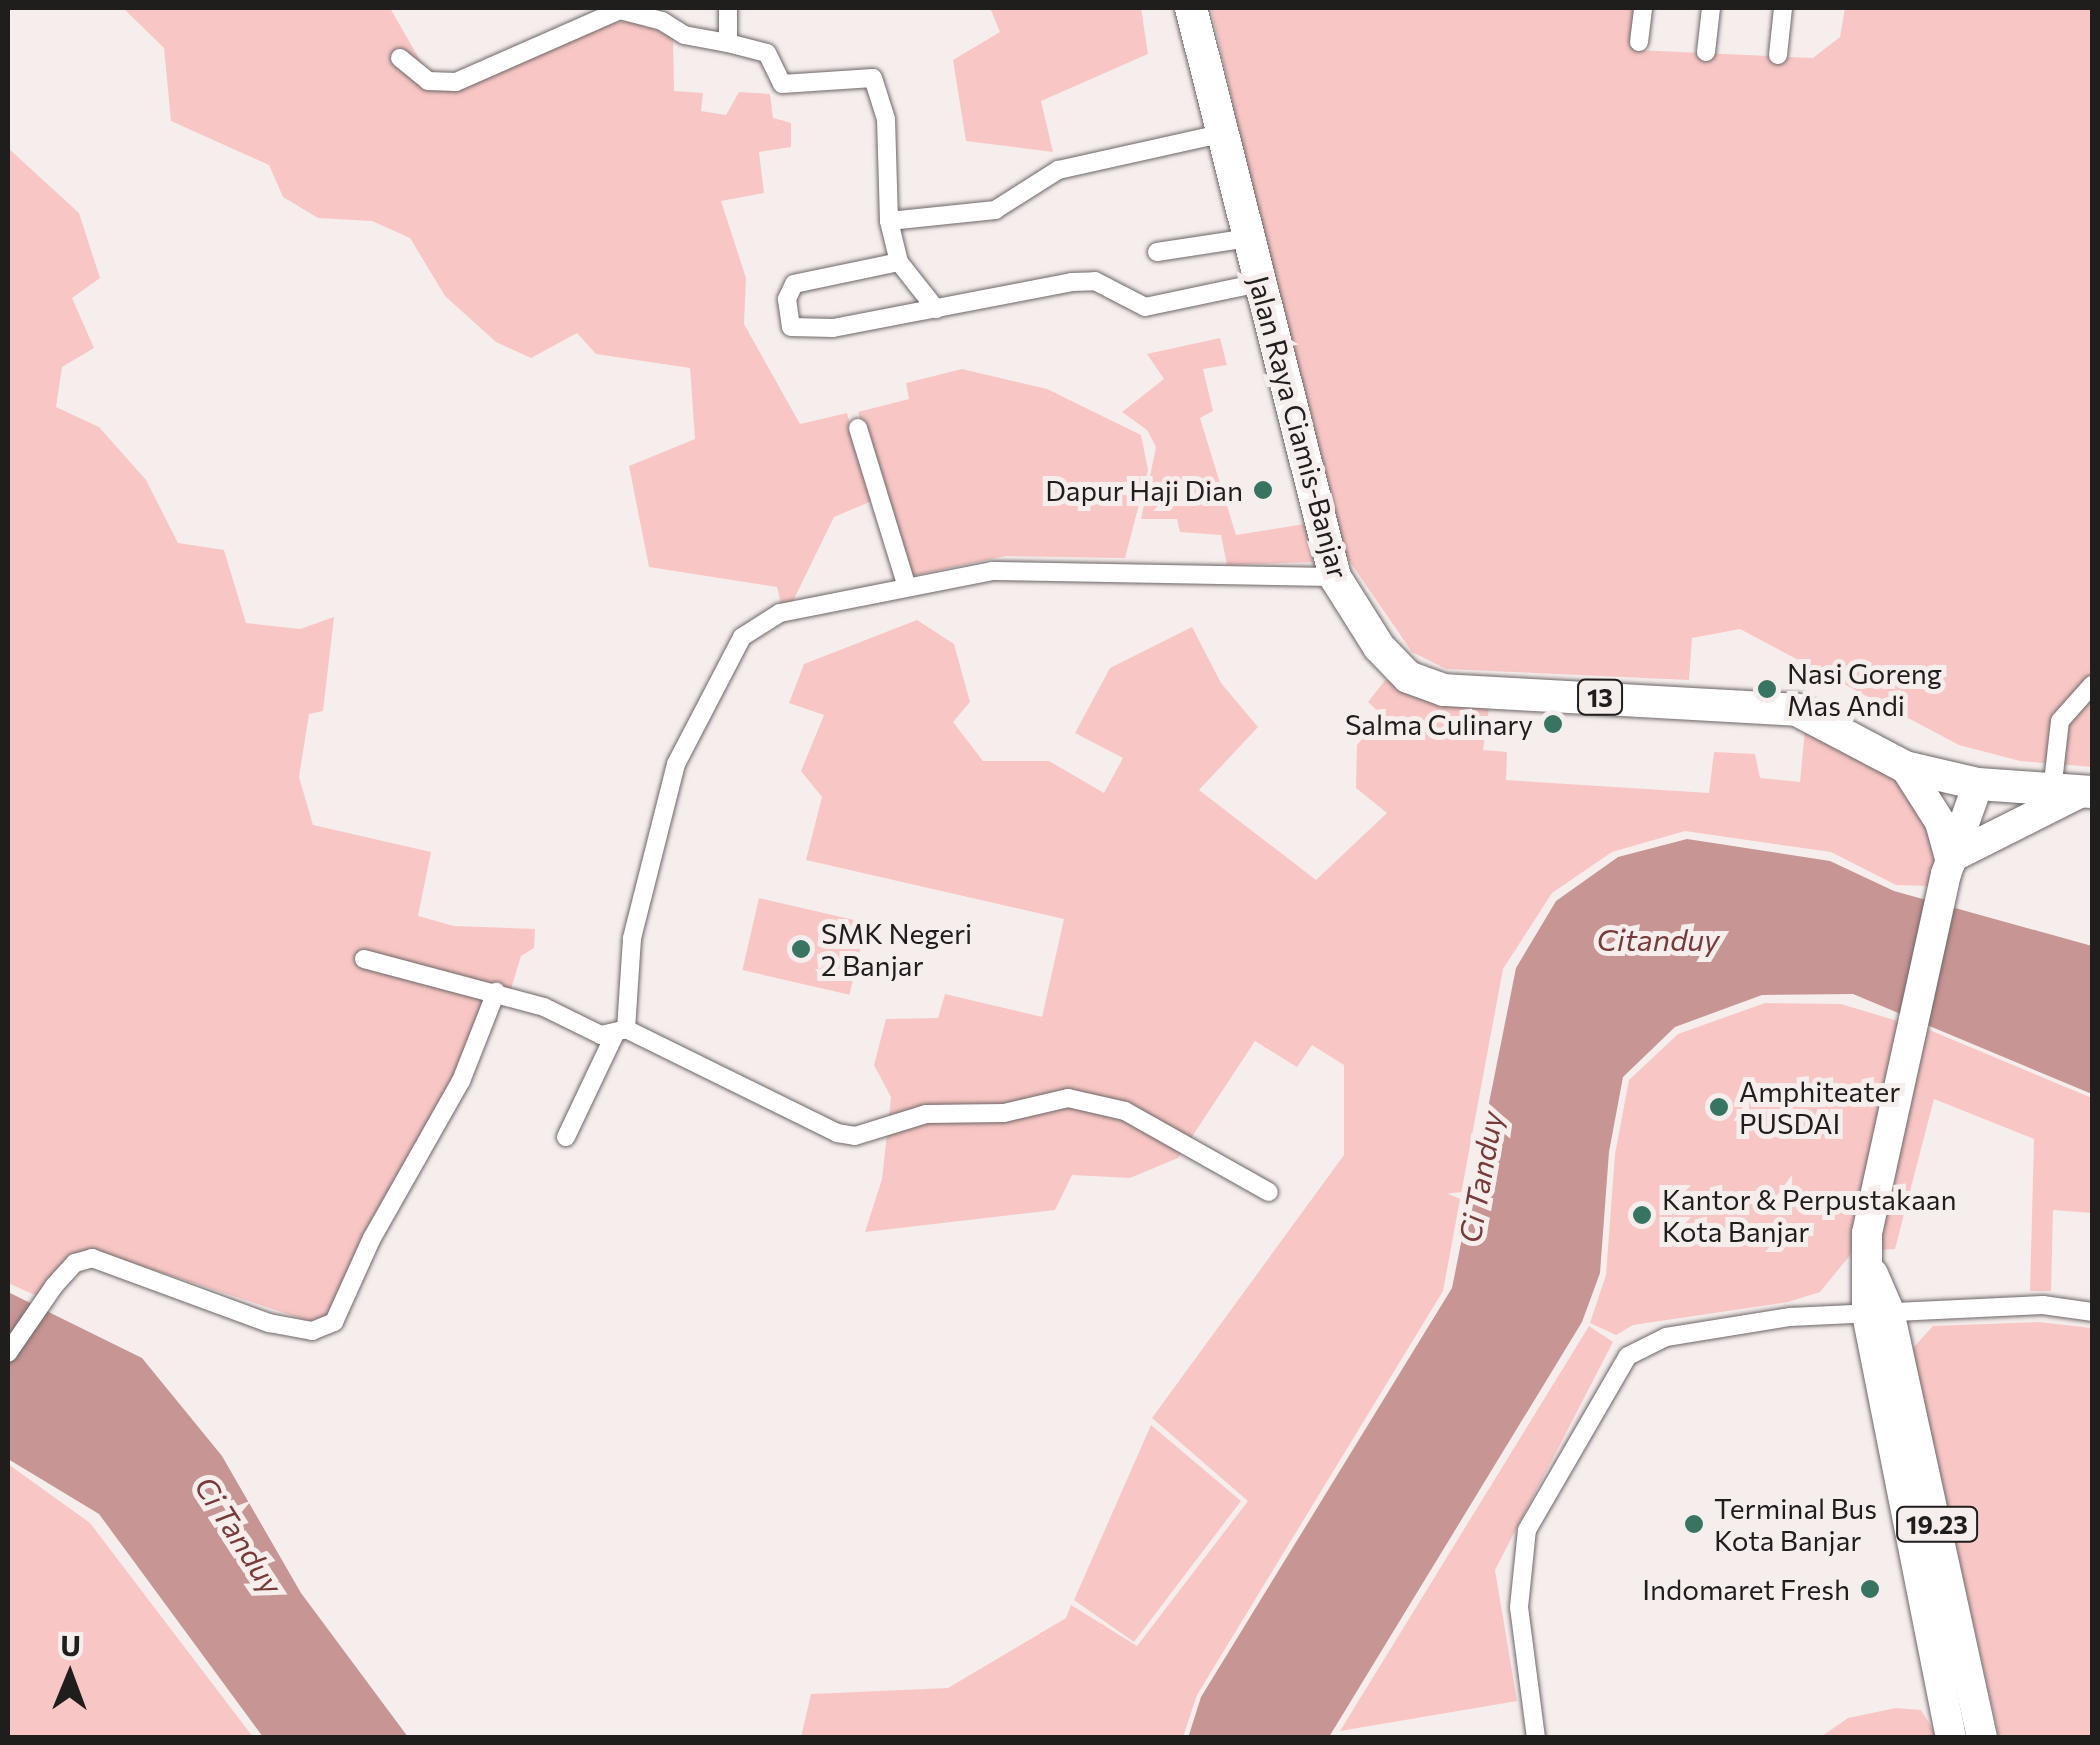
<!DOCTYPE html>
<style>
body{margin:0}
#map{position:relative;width:2100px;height:1745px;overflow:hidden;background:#f6eeed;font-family:Commissioner,sans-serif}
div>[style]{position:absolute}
.green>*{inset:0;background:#f8c7c5;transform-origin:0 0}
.water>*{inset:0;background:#c79593}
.roads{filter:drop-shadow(0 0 2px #6e6767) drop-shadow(0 0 2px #6e6767)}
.street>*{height:18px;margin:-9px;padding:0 9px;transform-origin:9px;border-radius:9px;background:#fff}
.primary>*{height:30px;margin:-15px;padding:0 15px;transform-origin:15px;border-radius:15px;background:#fff}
.highway>*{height:32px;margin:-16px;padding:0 16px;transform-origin:16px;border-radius:16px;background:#fff}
.dots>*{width:28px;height:28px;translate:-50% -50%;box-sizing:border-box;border:5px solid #f6eeed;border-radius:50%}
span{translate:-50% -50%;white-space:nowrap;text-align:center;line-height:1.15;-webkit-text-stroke:10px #f6eeed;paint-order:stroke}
.shield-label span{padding:2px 8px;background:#f6eeed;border:2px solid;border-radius:8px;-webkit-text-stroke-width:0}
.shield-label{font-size:25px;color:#201d1d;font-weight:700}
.street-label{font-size:28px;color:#201d1d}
.poi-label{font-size:28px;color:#201d1d}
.right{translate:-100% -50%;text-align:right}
.left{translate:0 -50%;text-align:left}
.water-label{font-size:30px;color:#7a393a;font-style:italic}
.frame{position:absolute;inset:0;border:10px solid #201d1d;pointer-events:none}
.north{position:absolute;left:20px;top:1625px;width:100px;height:100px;-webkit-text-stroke:8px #f6eeed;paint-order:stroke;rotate:1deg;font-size:28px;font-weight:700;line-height:40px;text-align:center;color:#201d1d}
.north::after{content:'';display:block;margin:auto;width:35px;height:45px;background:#201d1d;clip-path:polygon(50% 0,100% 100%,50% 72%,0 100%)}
</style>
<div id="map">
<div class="green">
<div style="clip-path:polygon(123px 8px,390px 8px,428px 74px,465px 86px,607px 24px,630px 21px,673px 36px,674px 91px,703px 93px,701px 111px,726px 115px,739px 92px,770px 94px,773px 118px,791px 123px,791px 147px,759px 152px,764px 193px,721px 201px,746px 278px,744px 324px,800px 424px,847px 413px,872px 501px,834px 517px,793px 601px,781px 604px,777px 587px,649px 567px,629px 466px,695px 439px,690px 368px,596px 354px,577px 333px,531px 358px,496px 342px,445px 296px,410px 238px,372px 221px,318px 218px,283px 197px,269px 165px,171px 121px,164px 48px)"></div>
<div style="clip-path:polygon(990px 8px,1141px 8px,1148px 54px,1041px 101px,1053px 152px,966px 141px,953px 60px,1000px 32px)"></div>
<div style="clip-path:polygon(1211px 8px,1639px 8px,1636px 50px,1813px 58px,1840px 37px,1845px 8px,2092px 8px,2092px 767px,2020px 761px,1959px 745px,1740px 629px,1692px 638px,1689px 680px,1446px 669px,1412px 652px,1346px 556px,1310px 440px)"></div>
<div style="clip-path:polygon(8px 148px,79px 213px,100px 278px,72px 298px,94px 348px,62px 367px,56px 407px,99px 427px,146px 480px,178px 543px,224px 550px,246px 623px,300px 629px,334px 617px,323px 711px,309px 714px,299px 777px,313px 825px,431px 852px,418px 916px,454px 926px,535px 929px,534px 948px,521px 956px,511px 989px,493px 987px,456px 1079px,332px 1316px,312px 1322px,96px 1251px,37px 1296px,8px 1283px)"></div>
<div style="clip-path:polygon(1220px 338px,1227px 365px,1203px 369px,1213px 411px,1200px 418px,1236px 535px,1305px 524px,1316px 562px,1227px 565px,1221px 535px,1180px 532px,1177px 519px,1141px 519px,1156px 447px,1147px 430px,1122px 412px,1164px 379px,1147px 354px)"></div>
<div style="clip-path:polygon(962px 369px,1047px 389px,1141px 435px,1148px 470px,1125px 558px,1006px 556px,911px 576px,858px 412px,909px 399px,906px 383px)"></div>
<div style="clip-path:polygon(917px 620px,954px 644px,970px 702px,953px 722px,983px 761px,1049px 761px,1104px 793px,1123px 758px,1075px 733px,1110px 668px,1192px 627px,1221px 683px,1258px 727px,1199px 790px,1316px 880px,1387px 813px,1356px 788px,1357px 745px,1383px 716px,1368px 702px,1386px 679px,1421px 699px,1489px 708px,1483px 750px,1507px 752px,1506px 780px,1709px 793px,1714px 752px,1755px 754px,1760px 778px,1800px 782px,1805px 730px,1886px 767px,1918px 800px,1939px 851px,1928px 886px,1896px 885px,1831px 852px,1685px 831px,1612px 852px,1552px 893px,1503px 969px,1443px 1291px,1197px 1695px,1183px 1737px,801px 1737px,811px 1694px,948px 1688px,1066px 1618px,1071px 1605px,1137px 1646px,1248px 1501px,1152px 1418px,1344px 1155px,1344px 1065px,1312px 1045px,1297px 1067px,1255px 1041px,1178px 1158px,1130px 1178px,1072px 1175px,1055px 1210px,865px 1232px,882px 1179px,891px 1097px,874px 1065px,886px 1019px,938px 1018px,945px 994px,1042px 1017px,1064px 919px,806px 860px,822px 797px,801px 771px,824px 715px,789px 703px,804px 664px)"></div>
<div style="left:759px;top:898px;width:110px;height:74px;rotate:13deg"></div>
<div style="clip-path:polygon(1765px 1003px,1841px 1004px,1901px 1022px,1856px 1248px,1820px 1292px,1788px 1302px,1633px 1325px,1616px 1335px,1590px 1323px,1606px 1275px,1615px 1154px,1629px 1080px,1678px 1034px)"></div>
<div style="clip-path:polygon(1927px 1029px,2092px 1098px,2092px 1213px,2053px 1210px,2051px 1291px,2030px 1291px,2034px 1139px,1934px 1099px,1895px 1249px,1879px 1250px)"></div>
<div style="clip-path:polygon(2038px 1322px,2092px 1328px,2092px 1737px,1999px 1737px,1912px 1349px,1933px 1326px)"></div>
<div style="clip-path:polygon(1589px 1326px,1613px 1342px,1495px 1570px,1517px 1701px,1340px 1731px)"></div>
<div style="clip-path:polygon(1151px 1425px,1241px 1501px,1134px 1642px,1074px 1600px)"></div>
<div style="clip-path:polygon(8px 1464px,90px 1523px,253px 1737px,8px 1737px)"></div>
<div style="clip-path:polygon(1896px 1708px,1921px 1710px,1938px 1738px,1819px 1738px,1848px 1718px)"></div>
</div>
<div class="water">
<div style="clip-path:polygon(1687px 839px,1830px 861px,1894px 891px,2092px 946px,2092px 1094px,1853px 994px,1762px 995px,1675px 1027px,1623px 1077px,1609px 1152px,1600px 1273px,1582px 1322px,1329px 1737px,1188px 1738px,1201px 1697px,1452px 1288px,1516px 968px,1556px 901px,1618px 857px)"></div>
<div style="clip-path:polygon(8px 1292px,142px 1358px,222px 1456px,301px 1593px,408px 1737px,263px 1737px,99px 1514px,8px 1459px)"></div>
</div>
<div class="roads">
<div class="street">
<div style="left:728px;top:8px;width:35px;rotate:90deg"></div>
<div style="left:728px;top:43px;width:40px;rotate:14.4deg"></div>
<div style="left:767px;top:53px;width:34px;rotate:64deg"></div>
<div style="left:782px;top:84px;width:91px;rotate:-3.8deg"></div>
<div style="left:873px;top:78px;width:43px;rotate:72.4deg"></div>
<div style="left:886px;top:119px;width:102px;rotate:88.3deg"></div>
<div style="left:889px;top:221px;width:42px;rotate:76.3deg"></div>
<div style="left:899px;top:262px;width:107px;rotate:168.2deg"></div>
<div style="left:794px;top:284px;width:17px;rotate:115deg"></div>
<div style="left:787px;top:299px;width:28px;rotate:82deg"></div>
<div style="left:791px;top:327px;width:42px;rotate:1.4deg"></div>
<div style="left:833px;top:328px;width:243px;rotate:-10.9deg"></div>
<div style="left:1072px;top:282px;width:23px;rotate:-2deg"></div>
<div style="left:1095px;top:281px;width:56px;rotate:27.5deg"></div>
<div style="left:1145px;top:307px;width:116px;rotate:-11.9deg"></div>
<div style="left:1639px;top:42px;width:34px;rotate:-83deg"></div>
<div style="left:1706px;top:52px;width:44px;rotate:-83.5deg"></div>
<div style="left:1778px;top:55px;width:47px;rotate:-83.9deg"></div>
<div style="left:400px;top:58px;width:36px;rotate:39deg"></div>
<div style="left:428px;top:81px;width:28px;rotate:2deg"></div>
<div style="left:456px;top:82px;width:179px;rotate:-23.7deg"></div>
<div style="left:620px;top:10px;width:43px;rotate:14.7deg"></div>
<div style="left:662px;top:21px;width:26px;rotate:32deg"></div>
<div style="left:684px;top:35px;width:45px;rotate:10.3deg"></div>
<div style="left:889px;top:221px;width:107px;rotate:-5.9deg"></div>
<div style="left:995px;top:210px;width:75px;rotate:-32.4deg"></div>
<div style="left:1058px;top:170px;width:171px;rotate:-12.5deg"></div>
<div style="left:1157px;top:252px;width:92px;rotate:-8.7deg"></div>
<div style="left:899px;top:262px;width:60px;rotate:51.8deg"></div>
<div style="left:858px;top:428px;width:163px;rotate:72.9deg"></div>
<div style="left:2052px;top:791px;width:70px;rotate:-83.5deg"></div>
<div style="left:2060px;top:721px;width:48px;rotate:-48.4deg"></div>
<div style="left:364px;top:959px;width:186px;rotate:14.9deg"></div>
<div style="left:544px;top:1007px;width:64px;rotate:26.2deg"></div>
<div style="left:601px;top:1035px;width:26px;rotate:-13deg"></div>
<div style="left:626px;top:1029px;width:91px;rotate:-86.2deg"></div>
<div style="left:632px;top:938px;width:179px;rotate:-75.8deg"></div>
<div style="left:676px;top:764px;width:143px;rotate:-62.5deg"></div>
<div style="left:742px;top:637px;width:45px;rotate:-32.3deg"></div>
<div style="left:780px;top:613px;width:216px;rotate:-11.2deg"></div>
<div style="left:992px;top:571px;width:343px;rotate:1deg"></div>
<div style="left:626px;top:1029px;width:235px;rotate:26.2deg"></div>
<div style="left:837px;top:1133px;width:18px;rotate:9deg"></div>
<div style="left:855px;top:1136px;width:74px;rotate:-17.2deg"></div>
<div style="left:926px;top:1114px;width:78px;rotate:-0.7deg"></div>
<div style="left:1004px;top:1113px;width:66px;rotate:-13.2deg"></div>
<div style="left:1068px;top:1098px;width:58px;rotate:12.8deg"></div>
<div style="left:1125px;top:1111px;width:165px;rotate:29.4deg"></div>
<div style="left:566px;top:1137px;width:112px;rotate:-64.6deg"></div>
<div style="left:8px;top:1353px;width:81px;rotate:-55.5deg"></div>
<div style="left:54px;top:1286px;width:31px;rotate:-48deg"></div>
<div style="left:75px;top:1263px;width:18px;rotate:-16deg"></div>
<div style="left:92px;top:1258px;width:189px;rotate:20.2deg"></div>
<div style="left:269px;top:1323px;width:44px;rotate:10.5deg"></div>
<div style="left:312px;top:1331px;width:24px;rotate:-22deg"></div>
<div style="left:334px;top:1322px;width:92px;rotate:-65.7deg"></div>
<div style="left:372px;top:1238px;width:180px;rotate:-60.5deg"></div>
<div style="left:461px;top:1081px;width:96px;rotate:-68.5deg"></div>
<div style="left:1536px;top:1738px;width:132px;rotate:-97.4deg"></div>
<div style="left:1519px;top:1607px;width:77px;rotate:-84.1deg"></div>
<div style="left:1527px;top:1530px;width:201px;rotate:-59.9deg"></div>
<div style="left:1628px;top:1356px;width:42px;rotate:-26.6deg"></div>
<div style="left:1666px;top:1337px;width:126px;rotate:-9.2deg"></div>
<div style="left:1790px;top:1317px;width:253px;rotate:-2.7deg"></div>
<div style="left:2043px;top:1305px;width:49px;rotate:8.1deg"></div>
</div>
<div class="primary">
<div style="left:1905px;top:767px;width:65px;rotate:57.5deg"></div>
<div style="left:1940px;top:822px;width:41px;rotate:74.6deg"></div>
<div style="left:1952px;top:857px;width:144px;rotate:-26.7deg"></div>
<div style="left:1873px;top:1274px;width:40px;rotate:66.6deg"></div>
<div style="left:1889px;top:1311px;width:437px;rotate:77.7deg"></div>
<div style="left:1951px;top:1738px;width:434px;rotate:-101.2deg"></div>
<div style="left:1867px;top:1312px;width:79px;rotate:-90deg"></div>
<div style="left:1867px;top:1233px;width:368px;rotate:-77.6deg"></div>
<div style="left:1946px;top:874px;width:96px;rotate:-70.4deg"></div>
</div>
<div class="highway">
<div style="left:1191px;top:8px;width:587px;rotate:75.8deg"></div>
<div style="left:1335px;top:577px;width:83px;rotate:57.8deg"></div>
<div style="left:1379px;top:647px;width:42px;rotate:46deg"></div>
<div style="left:1408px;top:677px;width:38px;rotate:20deg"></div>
<div style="left:1444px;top:690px;width:354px;rotate:3.2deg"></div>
<div style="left:1797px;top:710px;width:122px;rotate:27.8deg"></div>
<div style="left:1905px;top:767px;width:75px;rotate:13.1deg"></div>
<div style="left:1978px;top:784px;width:114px;rotate:4deg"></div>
</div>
</div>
<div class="dots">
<div style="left:1263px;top:490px;background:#377562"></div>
<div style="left:1767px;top:689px;background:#377562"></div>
<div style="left:1553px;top:724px;background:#377562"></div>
<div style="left:801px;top:949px;background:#377562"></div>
<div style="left:1719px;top:1107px;background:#377562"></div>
<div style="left:1642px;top:1215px;background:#377562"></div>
<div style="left:1694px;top:1524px;background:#377562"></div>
<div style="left:1870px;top:1589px;background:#377562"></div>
</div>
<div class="shield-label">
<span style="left:1600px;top:697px">13</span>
<span style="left:1937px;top:1524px">19.23</span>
</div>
<div class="street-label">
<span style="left:1299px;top:427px;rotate:75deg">Jalan Raya Ciamis-Banjar</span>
</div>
<div class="poi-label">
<span class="right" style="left:1243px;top:490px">Dapur Haji Dian</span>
<span class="left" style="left:1787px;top:689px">Nasi Goreng<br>Mas Andi</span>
<span class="right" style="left:1533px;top:724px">Salma Culinary</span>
<span class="left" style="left:821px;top:949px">SMK Negeri<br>2 Banjar</span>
<span class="left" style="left:1739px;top:1107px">Amphiteater<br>PUSDAI</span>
<span class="left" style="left:1662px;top:1215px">Kantor &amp; Perpustakaan<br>Kota Banjar</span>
<span class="left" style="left:1714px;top:1524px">Terminal Bus<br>Kota Banjar</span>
<span class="right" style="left:1850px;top:1589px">Indomaret Fresh</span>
</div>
<div class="water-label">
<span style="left:1658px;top:939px">Citanduy</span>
<span style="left:1480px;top:1177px;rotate:-80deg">Ci Tanduy</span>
<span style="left:239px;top:1535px;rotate:57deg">Ci Tanduy</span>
</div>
<div class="frame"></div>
<div class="north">U</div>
</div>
